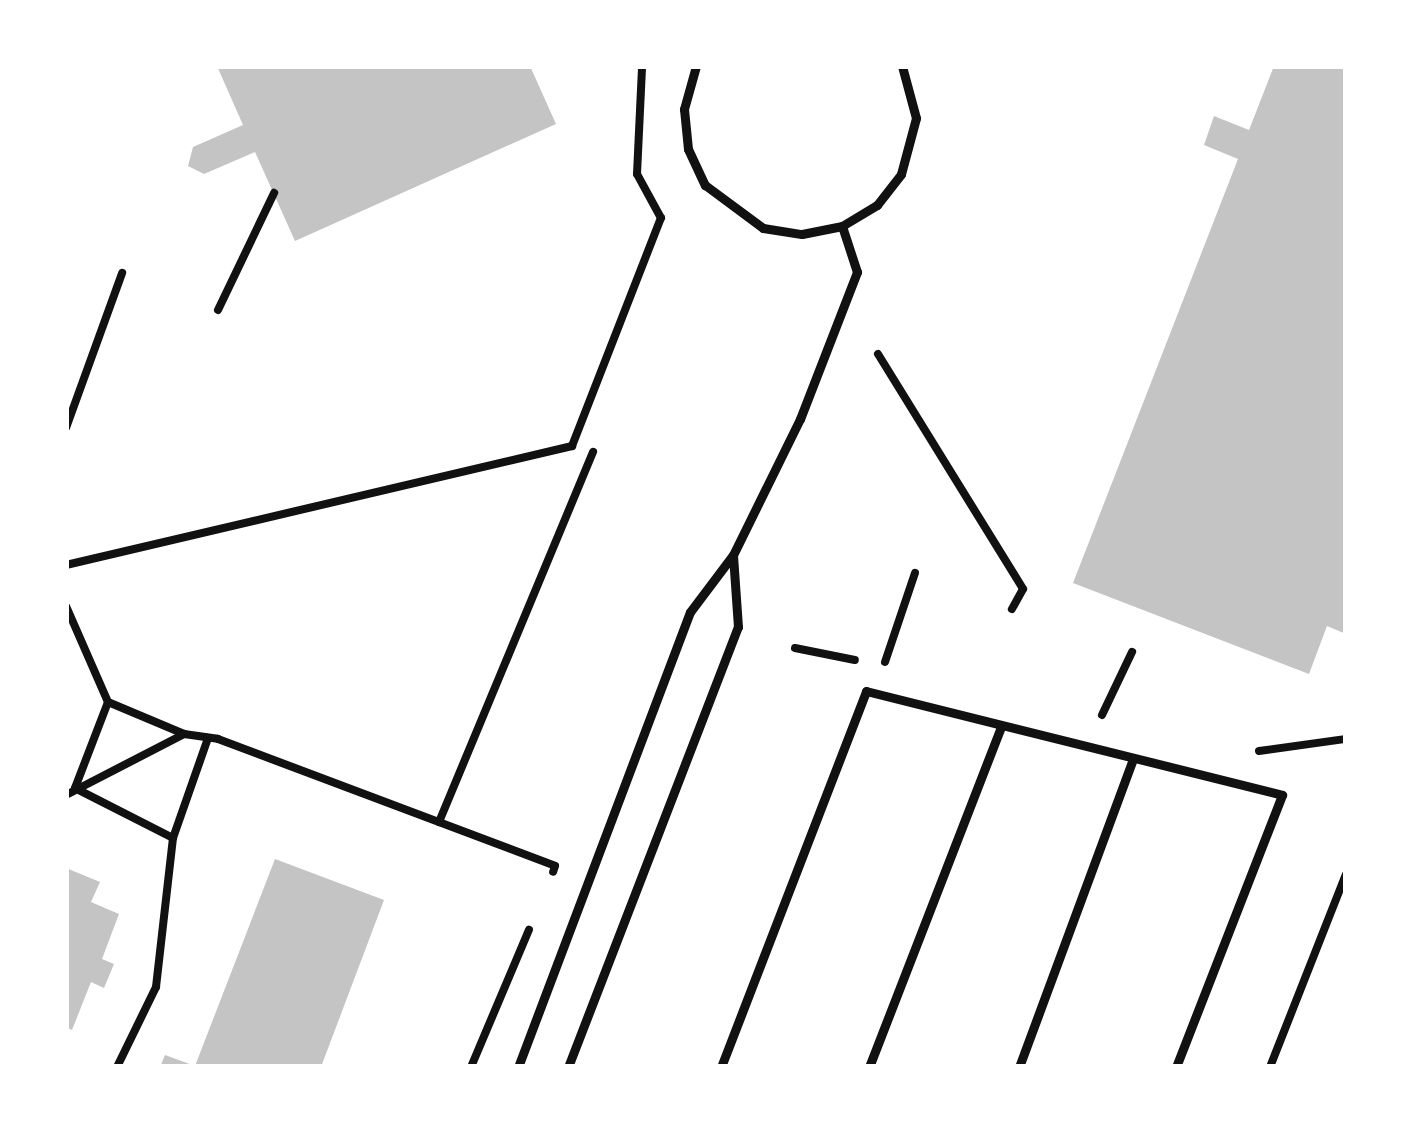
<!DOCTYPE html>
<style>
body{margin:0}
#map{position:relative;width:1412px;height:1133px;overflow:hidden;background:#fff;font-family:"Work Sans",sans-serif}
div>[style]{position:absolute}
.building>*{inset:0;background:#c4c4c4}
.path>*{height:8px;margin:-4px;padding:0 4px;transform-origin:4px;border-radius:4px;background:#111}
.service>*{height:9px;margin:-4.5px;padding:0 4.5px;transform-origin:4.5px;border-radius:4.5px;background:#111}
span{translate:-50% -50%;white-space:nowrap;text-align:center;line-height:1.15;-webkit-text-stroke:9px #fff;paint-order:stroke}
.frame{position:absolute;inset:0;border:69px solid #fff;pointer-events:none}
</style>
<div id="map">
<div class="building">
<div style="clip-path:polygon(217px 66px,530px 66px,556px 124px,295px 241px,255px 152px,204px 174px,188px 166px,193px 147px,243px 125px)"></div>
<div style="clip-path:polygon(1274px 66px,1346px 66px,1346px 634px,1327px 626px,1309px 674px,1073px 583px,1238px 159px,1204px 145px,1214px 116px,1249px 130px)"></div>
<div style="clip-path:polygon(275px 859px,384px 900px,321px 1067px,160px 1067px,165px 1055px,195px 1066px)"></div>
<div style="clip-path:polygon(66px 868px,100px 882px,91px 902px,119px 914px,102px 959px,114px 964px,104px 988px,91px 982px,72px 1030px,66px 1027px)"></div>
</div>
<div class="path">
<div style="left:218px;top:310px;width:130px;rotate:-64.4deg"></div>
<div style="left:878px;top:354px;width:276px;rotate:58.3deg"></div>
<div style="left:1023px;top:589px;width:23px;rotate:119deg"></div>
<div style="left:66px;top:428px;width:165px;rotate:-70.1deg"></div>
<div style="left:66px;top:565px;width:520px;rotate:-13.23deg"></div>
<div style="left:572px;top:446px;width:245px;rotate:-68.7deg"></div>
<div style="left:661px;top:218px;width:50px;rotate:-118.6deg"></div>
<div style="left:637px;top:174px;width:108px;rotate:-87.3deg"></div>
<div style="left:66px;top:606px;width:105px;rotate:66.4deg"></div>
<div style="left:795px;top:648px;width:61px;rotate:11.3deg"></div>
<div style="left:885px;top:662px;width:94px;rotate:-71.4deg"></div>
<div style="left:1102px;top:715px;width:70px;rotate:-64.5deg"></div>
<div style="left:1259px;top:751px;width:88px;rotate:-7.9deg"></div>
<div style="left:66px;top:795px;width:133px;rotate:-27.3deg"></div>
<div style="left:184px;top:734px;width:34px;rotate:8deg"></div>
<div style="left:218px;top:739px;width:360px;rotate:20.6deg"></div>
<div style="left:555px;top:866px;width:6px;rotate:108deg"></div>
<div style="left:439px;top:822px;width:401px;rotate:-67.4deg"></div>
<div style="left:173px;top:838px;width:106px;rotate:-70.7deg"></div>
<div style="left:117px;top:1067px;width:89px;rotate:-64deg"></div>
<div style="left:156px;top:987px;width:150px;rotate:-83.5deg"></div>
<div style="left:173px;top:838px;width:110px;rotate:-153deg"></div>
<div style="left:75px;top:788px;width:92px;rotate:-69deg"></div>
<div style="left:108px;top:702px;width:82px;rotate:22.8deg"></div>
<div style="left:471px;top:1067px;width:149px;rotate:-67.1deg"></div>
<div style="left:1270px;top:1067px;width:207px;rotate:-68.5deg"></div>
</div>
<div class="service">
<div style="left:696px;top:66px;width:45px;rotate:105.6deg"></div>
<div style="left:684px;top:109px;width:40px;rotate:84.3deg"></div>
<div style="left:688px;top:149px;width:40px;rotate:65deg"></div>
<div style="left:705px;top:185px;width:72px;rotate:36.6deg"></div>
<div style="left:763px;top:228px;width:39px;rotate:9deg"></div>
<div style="left:802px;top:234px;width:41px;rotate:-11.3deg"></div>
<div style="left:842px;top:226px;width:41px;rotate:-31deg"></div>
<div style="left:877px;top:205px;width:39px;rotate:-52deg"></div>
<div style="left:901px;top:174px;width:58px;rotate:-75deg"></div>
<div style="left:916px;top:118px;width:54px;rotate:-105.1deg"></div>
<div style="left:518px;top:1067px;width:486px;rotate:-69.3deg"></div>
<div style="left:690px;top:612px;width:71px;rotate:-53deg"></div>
<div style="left:733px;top:555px;width:152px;rotate:-63.8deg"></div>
<div style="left:800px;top:419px;width:158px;rotate:-68.8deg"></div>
<div style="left:857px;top:272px;width:48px;rotate:-108.1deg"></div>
<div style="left:568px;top:1067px;width:472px;rotate:-68.9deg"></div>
<div style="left:738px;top:627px;width:72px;rotate:-94deg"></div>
<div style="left:721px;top:1067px;width:403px;rotate:-68.9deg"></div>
<div style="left:866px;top:691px;width:429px;rotate:14deg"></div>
<div style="left:1282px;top:795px;width:292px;rotate:111.3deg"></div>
<div style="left:869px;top:1067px;width:366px;rotate:-68.8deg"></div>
<div style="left:1019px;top:1067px;width:329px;rotate:-69.7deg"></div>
</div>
<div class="frame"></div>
</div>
